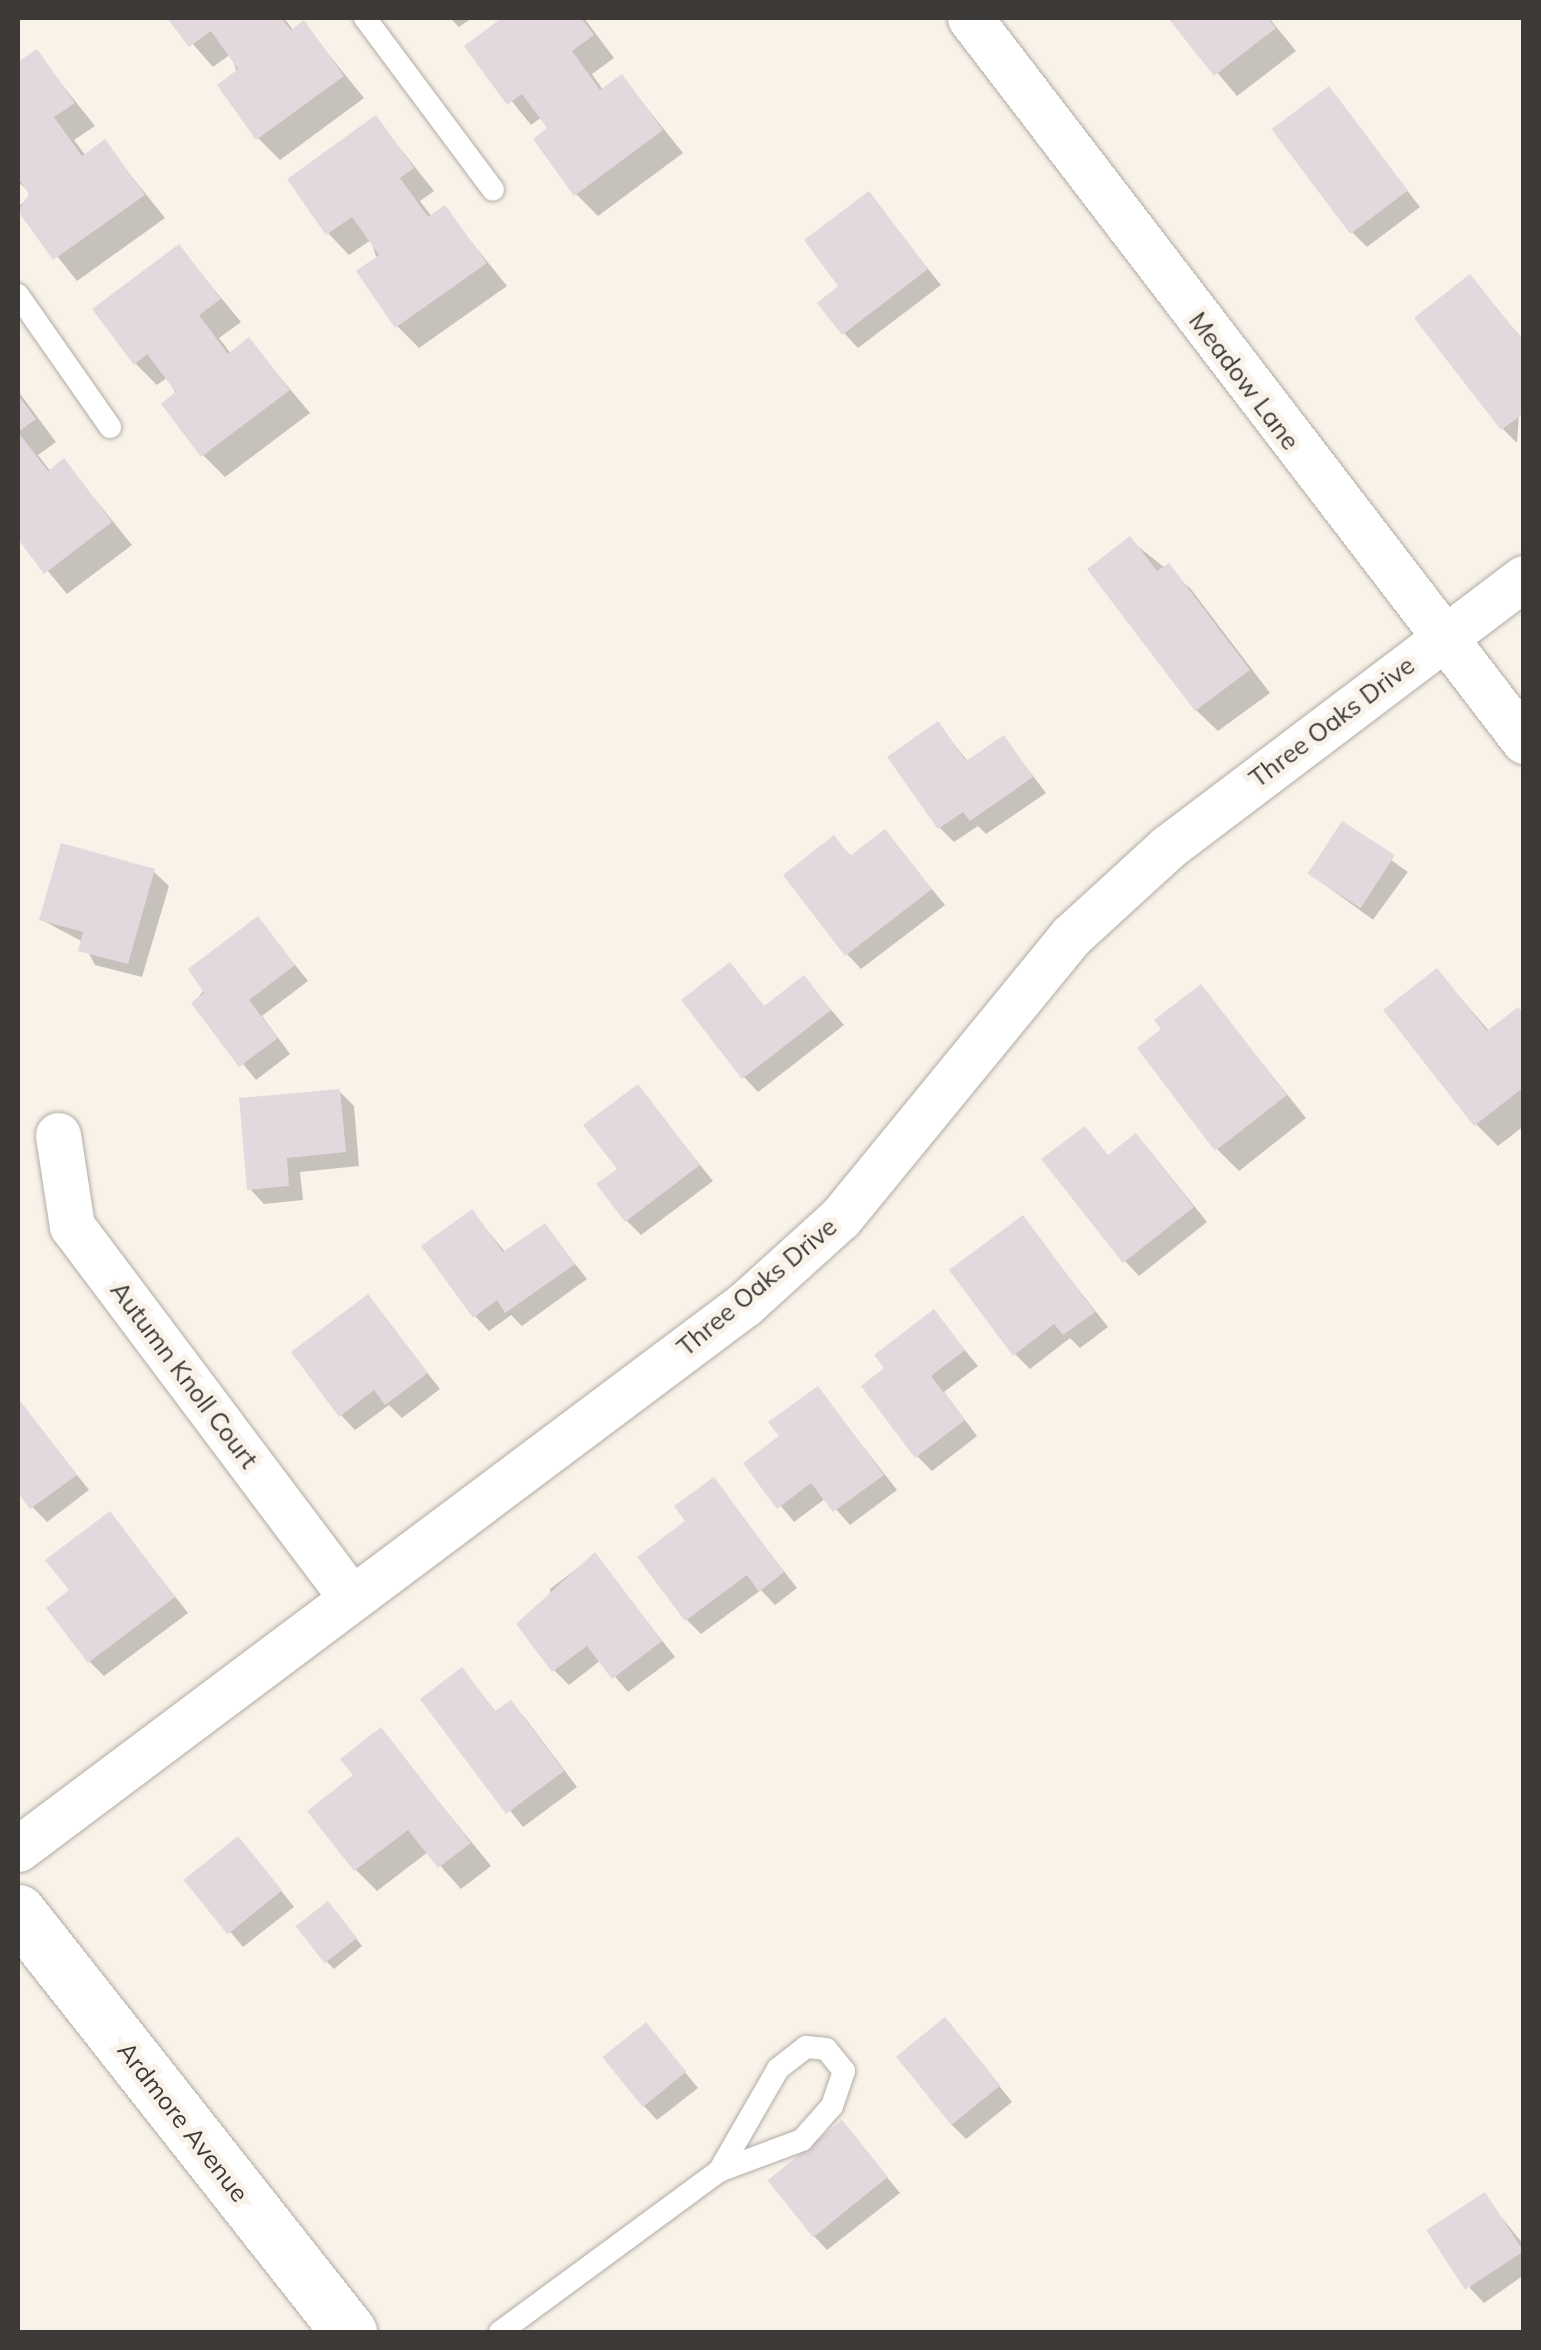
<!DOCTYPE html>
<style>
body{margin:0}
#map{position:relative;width:1541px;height:2350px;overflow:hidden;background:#f8f2e9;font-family:Mulish,sans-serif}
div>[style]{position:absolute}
.shadow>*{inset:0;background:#0003;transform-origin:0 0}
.building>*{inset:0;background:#e2d8de;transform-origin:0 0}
.roads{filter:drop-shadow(0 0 2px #b2aca4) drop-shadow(0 0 2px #b2aca4)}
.lane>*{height:22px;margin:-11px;padding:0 11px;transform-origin:11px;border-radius:11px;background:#fff}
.street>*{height:45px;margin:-22.5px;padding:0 22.5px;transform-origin:22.5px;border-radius:22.5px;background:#fff}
.primary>*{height:55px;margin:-27.5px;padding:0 27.5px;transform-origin:27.5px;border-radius:27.5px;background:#fff}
span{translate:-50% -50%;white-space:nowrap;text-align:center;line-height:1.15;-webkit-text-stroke:10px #f8f2e9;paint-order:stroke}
.street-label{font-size:25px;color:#3c3936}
.frame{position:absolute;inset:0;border:20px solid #3c3936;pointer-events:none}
</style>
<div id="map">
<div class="shadow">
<div style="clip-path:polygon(170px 18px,284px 18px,294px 31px,304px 24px,364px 98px,280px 160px,258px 138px,231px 54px,213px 67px)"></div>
<div style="clip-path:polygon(450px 18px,472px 18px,459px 27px)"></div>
<div style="clip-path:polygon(507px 18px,584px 18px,614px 58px,592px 74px,603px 90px,622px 77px,683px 153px,598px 216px,576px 194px,542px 117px,531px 125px,467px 46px)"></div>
<div style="clip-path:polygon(1171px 18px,1269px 18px,1296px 51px,1237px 96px)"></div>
<div style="clip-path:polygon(36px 52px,95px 126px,74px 140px,86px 156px,105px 143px,165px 218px,77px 281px,18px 207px,32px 194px,18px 182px,18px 65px)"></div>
<div style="clip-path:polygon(1329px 90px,1420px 207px,1367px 247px,1352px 232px)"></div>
<div style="clip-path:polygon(376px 118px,434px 191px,420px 201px,432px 217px,444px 208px,507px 286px,419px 348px,397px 326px,371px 240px,349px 255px,328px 233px)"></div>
<div style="clip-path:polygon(868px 194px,941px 285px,858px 348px,844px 333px,842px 286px)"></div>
<div style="clip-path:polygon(179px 247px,241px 322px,219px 338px,231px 354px,249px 340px,310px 413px,225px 477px,203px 455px,168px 377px,157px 385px,135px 363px)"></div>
<div style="clip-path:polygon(1470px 277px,1524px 341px,1517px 443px,1503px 429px)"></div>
<div style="clip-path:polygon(18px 391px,56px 442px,38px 455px,51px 472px,64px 461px,132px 545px,67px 594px,18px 535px)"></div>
<div style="clip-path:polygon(1130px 540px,1190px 588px,1270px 693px,1218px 731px,1196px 710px)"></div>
<div style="clip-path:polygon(938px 724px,969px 763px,1004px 738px,1046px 793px,986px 834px,978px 826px,954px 842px,940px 828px)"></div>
<div style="left:1343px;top:825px;width:80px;height:59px;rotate:36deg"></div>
<div style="clip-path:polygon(885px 832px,945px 905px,861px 969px,847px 954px,834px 839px,852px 857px)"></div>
<div style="clip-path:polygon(154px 872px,169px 886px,142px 977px,95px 965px,83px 942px,42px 920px)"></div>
<div style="clip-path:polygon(258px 919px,308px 981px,262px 1016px,290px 1054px,256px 1080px,194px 1003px)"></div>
<div style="clip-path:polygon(730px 966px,765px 1007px,804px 978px,844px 1025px,758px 1092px,744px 1077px)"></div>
<div style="clip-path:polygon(1437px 971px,1490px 1032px,1524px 1016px,1524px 1126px,1498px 1146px,1476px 1124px)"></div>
<div style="clip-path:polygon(1201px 987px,1306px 1118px,1239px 1171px,1217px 1149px)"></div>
<div style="clip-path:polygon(638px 1088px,713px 1181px,641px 1235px,626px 1220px,620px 1169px)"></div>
<div style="clip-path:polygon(339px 1091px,354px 1106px,359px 1166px,300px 1172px,303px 1200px,264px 1204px,250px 1189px)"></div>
<div style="clip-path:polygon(1085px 1129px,1109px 1157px,1150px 1151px,1207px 1222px,1139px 1276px,1125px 1261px)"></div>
<div style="clip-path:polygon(472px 1212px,506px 1253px,545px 1226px,587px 1279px,522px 1326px,511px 1315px,489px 1331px,475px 1316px)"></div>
<div style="clip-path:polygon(1022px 1218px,1108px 1327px,1080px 1348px,1070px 1338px,1030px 1369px,1015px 1354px)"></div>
<div style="clip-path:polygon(368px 1297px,440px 1389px,402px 1418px,389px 1405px,355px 1430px,341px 1415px)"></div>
<div style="clip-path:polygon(934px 1313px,978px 1366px,944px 1392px,977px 1436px,932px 1471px,917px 1456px,888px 1369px)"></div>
<div style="clip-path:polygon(818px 1389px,897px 1490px,850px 1525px,826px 1498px,794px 1522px,746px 1463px,782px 1437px)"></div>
<div style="clip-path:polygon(18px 1400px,89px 1490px,47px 1522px,18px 1492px)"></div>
<div style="clip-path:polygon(713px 1480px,797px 1588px,775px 1605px,761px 1590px,701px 1634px,687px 1620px,688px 1522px)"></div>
<div style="clip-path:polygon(110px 1514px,188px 1613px,104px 1676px,89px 1661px)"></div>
<div style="clip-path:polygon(595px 1555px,675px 1657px,628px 1692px,601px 1660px,569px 1685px,554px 1670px,550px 1589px)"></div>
<div style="clip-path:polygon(462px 1671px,497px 1713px,511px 1703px,525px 1718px,577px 1787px,523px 1827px,424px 1700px)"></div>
<div style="clip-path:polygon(381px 1731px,491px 1866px,461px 1889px,428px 1852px,377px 1891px,356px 1870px,356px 1776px)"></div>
<div style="clip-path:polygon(252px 1854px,294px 1907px,243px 1947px,186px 1879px)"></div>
<div style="clip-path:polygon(335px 1911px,362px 1946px,334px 1969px,327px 1962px)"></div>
<div style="clip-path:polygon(646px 2025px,698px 2088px,657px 2120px,643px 2105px)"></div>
<div style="clip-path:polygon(959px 2035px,1012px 2102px,966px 2139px,951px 2124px)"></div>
<div style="clip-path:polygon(842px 2123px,900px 2193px,827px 2250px,813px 2235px)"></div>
<div style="clip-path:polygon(1484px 2196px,1524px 2245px,1524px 2275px,1484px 2303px,1470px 2288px)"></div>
</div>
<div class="building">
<div style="clip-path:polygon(167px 18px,281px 18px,291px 30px,304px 20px,344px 76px,256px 140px,217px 85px,238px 69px,211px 31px,189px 47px)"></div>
<div style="clip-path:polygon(502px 18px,581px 18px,594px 35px,572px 51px,600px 90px,622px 74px,663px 130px,574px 196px,533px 139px,547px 128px,522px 94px,507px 105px,464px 46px)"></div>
<div style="clip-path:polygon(1168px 18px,1267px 18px,1276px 28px,1214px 76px)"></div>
<div style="clip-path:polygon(37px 49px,75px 103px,54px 117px,82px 156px,105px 139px,145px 195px,53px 260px,18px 211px,29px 194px,18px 178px,18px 62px)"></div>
<div style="left:1329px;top:86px;width:131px;height:72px;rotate:53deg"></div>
<div style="clip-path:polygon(376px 115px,414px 168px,400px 178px,428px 217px,445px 205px,487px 263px,395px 328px,356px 271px,379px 255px,352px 217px,326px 235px,287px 179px)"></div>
<div style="clip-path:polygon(869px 191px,928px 269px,842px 335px,817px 303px,838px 286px,804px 240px)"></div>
<div style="clip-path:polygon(179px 244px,221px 299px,199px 315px,228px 354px,249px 337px,290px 390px,201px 457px,161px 404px,176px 392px,147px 354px,134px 365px,92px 309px)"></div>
<div style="clip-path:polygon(1470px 274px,1524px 342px,1524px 413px,1501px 430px,1414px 318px)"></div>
<div style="clip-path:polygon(18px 395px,36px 419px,18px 432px,48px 471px,64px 458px,112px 522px,44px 574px,18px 539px)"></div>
<div style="clip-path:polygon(1130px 536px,1157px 571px,1169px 563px,1250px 670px,1195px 711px,1087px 569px)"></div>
<div style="clip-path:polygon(938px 721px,966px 761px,1004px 735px,1033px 777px,970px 821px,963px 812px,938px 829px,887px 757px)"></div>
<div style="left:1342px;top:821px;width:63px;height:63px;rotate:33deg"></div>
<div style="clip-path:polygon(885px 829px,932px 889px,845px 956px,783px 875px,834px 835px,850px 856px)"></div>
<div style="clip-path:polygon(61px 843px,155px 869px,128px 964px,78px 951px,83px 932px,39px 920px)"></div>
<div style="clip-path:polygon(258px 916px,295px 965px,249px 1000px,278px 1038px,239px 1067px,191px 1003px,204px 993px,188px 969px)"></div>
<div style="clip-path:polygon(730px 962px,764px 1006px,804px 975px,831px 1010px,742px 1079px,681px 1000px)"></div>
<div style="clip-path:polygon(1437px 968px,1487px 1031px,1518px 1007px,1524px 1014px,1524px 1087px,1474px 1126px,1383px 1010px)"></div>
<div style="clip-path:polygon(1201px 984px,1287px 1095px,1215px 1151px,1137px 1048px,1161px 1029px,1154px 1020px)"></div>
<div style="clip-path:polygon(638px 1084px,700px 1165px,625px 1222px,596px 1184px,617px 1169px,583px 1125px)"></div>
<div style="clip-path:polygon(340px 1089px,346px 1152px,287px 1158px,289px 1186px,247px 1190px,239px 1098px)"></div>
<div style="clip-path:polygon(1085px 1126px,1108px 1155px,1136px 1133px,1194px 1207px,1123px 1263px,1041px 1159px)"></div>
<div style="clip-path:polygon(472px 1209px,503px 1252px,545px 1223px,575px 1264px,505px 1313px,497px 1300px,473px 1318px,421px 1246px)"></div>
<div style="clip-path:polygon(1023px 1215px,1095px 1312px,1063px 1335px,1054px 1324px,1013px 1356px,949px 1270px)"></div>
<div style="clip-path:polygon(368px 1294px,428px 1373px,385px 1405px,374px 1390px,339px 1417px,291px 1352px)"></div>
<div style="clip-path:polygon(934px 1309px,965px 1350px,931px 1376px,965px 1420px,915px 1458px,861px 1386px,884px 1368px,874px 1355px)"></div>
<div style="clip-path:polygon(818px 1386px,884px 1475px,833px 1512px,811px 1483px,777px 1509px,743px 1463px,779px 1436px,768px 1422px)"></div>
<div style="clip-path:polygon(18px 1398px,77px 1475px,30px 1509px,18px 1493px)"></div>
<div style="clip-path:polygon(714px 1477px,784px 1572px,759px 1592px,747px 1575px,685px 1621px,637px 1557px,685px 1521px,674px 1506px)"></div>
<div style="clip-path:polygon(110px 1511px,175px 1597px,88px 1663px,46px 1608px,69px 1590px,45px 1560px)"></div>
<div style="clip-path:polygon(595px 1552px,662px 1641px,612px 1679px,587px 1646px,552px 1672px,516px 1624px)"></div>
<div style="clip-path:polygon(462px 1667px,495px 1711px,511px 1700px,564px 1771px,506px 1814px,420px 1699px)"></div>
<div style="clip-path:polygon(381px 1727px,471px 1843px,438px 1868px,408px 1830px,354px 1871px,307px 1811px,353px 1775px,340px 1759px)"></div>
<div style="left:238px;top:1836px;width:70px;height:70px;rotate:51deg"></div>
<div style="left:328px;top:1901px;width:47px;height:41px;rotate:52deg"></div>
<div style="left:945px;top:2017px;width:88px;height:63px;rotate:51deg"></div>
<div style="left:646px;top:2022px;width:64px;height:56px;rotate:51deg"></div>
<div style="left:842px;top:2120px;width:73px;height:96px;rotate:51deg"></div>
<div style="left:1485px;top:2192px;width:71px;height:70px;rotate:57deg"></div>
</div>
<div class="roads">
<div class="lane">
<div style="left:365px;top:18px;width:214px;rotate:53.3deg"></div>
<div style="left:18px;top:295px;width:161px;rotate:55.1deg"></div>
<div style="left:500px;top:2332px;width:272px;rotate:-36.3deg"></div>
<div style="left:719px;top:2171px;width:89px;rotate:-20.5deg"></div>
<div style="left:802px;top:2140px;width:45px;rotate:-48.6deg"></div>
<div style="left:832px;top:2106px;width:37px;rotate:-71deg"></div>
<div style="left:844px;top:2071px;width:28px;rotate:-129deg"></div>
<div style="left:826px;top:2049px;width:20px;rotate:-174deg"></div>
<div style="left:806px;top:2047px;width:36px;rotate:142deg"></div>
<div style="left:778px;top:2069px;width:118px;rotate:120deg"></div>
</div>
<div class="street">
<div style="left:970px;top:18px;width:911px;rotate:52.54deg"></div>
<div style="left:58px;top:1135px;width:92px;rotate:81.3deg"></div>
<div style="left:72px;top:1226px;width:465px;rotate:53.1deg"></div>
<div style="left:18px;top:1849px;width:909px;rotate:-36.86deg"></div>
<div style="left:745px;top:1304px;width:128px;rotate:-42.2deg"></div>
<div style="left:840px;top:1218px;width:365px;rotate:-50.7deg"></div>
<div style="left:1071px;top:936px;width:132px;rotate:-42.5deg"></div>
<div style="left:1168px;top:847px;width:446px;rotate:-37.1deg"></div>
</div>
<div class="primary">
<div style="left:18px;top:1912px;width:535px;rotate:51.76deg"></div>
</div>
</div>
<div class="street-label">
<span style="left:1244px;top:381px;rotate:53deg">Meadow Lane</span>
<span style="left:1332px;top:722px;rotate:-37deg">Three Oaks Drive</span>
<span style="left:757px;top:1287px;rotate:-40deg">Three Oaks Drive</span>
<span style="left:184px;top:1375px;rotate:53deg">Autumn Knoll Court</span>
<span style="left:183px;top:2122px;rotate:52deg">Ardmore Avenue</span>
</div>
<div class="frame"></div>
</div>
